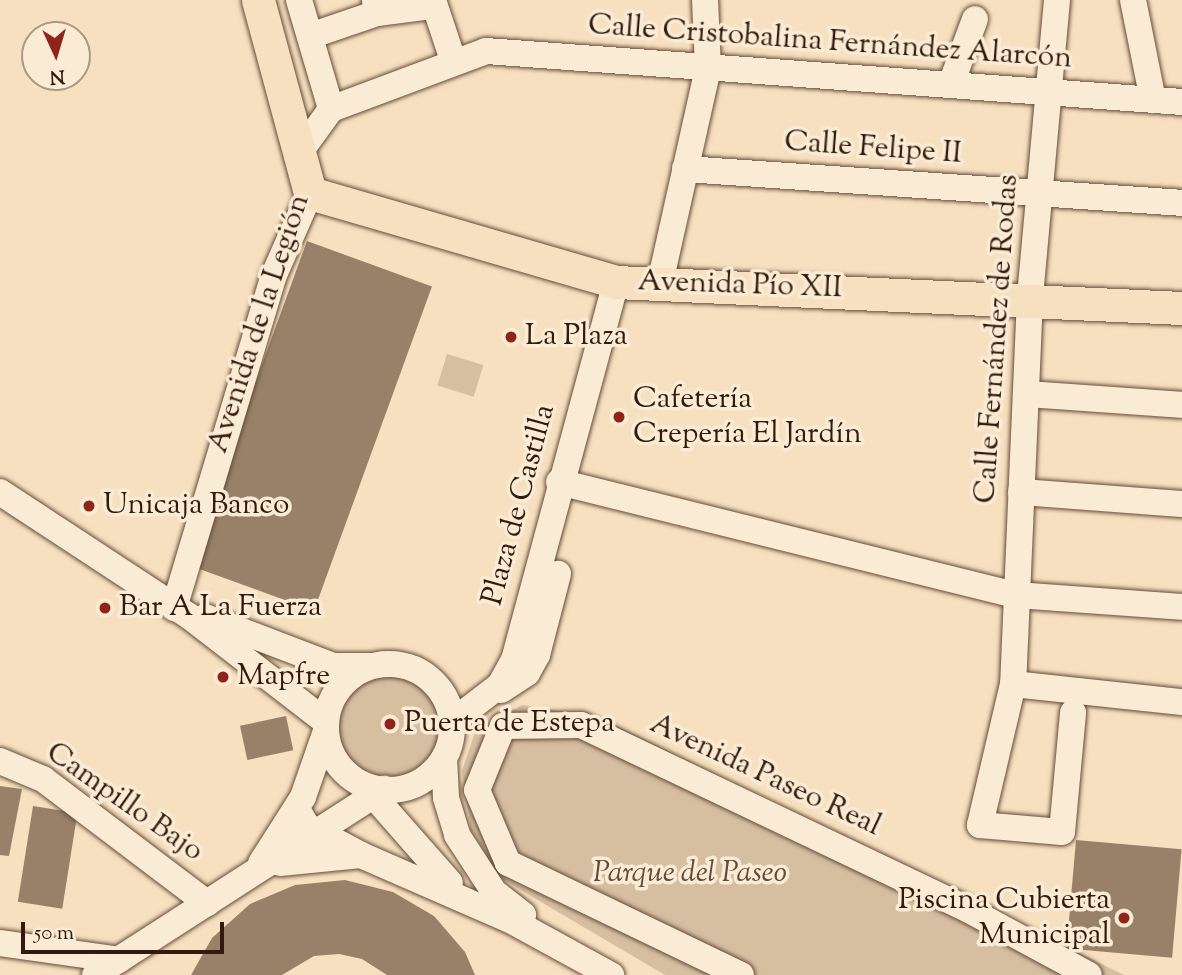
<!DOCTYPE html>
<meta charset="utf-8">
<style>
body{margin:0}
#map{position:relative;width:1182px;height:975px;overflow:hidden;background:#f7e0bf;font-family:"Sorts Mill Goudy",serif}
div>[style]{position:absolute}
.green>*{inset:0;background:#d6bea1;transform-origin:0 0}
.round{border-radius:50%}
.building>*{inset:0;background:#998169;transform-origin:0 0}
.roads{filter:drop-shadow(0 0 2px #644c39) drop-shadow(0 0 2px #644c39)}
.minor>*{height:26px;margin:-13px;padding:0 13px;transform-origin:13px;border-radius:13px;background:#faebd5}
.minor>.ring{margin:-13px;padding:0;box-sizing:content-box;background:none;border:26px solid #faebd5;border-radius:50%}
.major>*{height:33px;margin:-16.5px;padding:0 16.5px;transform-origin:16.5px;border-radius:16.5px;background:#f7e0bf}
.dots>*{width:19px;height:19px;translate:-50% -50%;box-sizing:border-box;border:4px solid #faebd5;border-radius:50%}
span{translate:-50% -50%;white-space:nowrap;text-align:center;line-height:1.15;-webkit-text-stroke:7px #faebd5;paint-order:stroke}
.street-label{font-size:30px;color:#331a0c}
.poi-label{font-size:30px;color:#331a0c}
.left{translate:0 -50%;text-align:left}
.right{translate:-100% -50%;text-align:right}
.park-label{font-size:30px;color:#644b39;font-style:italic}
.north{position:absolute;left:21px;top:21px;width:70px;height:70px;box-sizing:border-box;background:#faebd5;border:2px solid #aa9785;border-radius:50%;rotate:176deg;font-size:19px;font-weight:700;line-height:28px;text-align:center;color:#331a0c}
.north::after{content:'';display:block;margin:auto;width:24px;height:32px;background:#8f2418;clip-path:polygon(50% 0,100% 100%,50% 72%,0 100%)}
.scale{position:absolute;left:21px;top:922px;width:203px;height:32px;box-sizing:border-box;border:4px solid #331a0c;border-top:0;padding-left:9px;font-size:21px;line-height:24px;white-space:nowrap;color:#331a0c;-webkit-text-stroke:5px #faebd5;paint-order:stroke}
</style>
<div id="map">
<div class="green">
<div style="left:447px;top:354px;width:38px;height:33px;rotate:17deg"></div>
<div class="round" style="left:338px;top:675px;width:104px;height:104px"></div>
<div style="clip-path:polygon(522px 705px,599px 717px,1124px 975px,665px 975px,502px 879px,471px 830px,462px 771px,475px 732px)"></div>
</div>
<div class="building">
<div style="left:307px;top:241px;width:133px;height:345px;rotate:20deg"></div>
<div style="left:286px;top:716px;width:35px;height:47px;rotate:78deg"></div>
<div style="clip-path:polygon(0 786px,22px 789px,9px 856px,0 855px)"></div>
<div style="left:33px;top:806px;width:45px;height:97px;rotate:9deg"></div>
<div style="left:1076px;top:840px;width:106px;height:109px;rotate:5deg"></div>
<div style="clip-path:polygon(345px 880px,393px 892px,434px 916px,465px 952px,475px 975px,387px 975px,362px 959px,339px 954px,314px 956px,282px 975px,191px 975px,212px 938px,250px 904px,295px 885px)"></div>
</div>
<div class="roads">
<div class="minor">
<div style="left:299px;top:0;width:114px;rotate:73.6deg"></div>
<div style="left:433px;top:0;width:66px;rotate:71.6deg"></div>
<div style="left:1057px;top:0;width:299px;rotate:95.2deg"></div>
<div style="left:1030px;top:298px;width:386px;rotate:92.5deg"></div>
<div style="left:1013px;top:684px;width:145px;rotate:103.2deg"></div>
<div style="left:980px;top:825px;width:82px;rotate:4.9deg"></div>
<div style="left:1062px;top:832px;width:120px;rotate:-84.7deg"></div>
<div style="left:1133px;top:0;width:102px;rotate:78.7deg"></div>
<div style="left:377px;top:13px;width:55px;rotate:-7.3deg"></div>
<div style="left:310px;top:36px;width:71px;rotate:-18.9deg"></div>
<div style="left:377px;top:13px;width:13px;rotate:-99deg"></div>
<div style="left:951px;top:84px;width:69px;rotate:-69.7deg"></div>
<div style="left:297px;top:156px;width:58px;rotate:-54.1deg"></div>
<div style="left:331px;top:109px;width:165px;rotate:-20.5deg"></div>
<div style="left:486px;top:51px;width:698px;rotate:4.19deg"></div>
<div style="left:685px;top:169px;width:498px;rotate:3.9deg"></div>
<div style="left:660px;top:283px;width:220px;rotate:-77.4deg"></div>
<div style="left:708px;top:68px;width:68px;rotate:-92.5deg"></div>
<div style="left:1026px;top:394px;width:156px;rotate:4deg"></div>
<div style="left:559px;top:482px;width:471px;rotate:13.9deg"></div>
<div style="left:1016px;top:595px;width:166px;rotate:4.1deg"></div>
<div style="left:0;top:492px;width:226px;rotate:33.3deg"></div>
<div style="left:189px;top:616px;width:173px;rotate:37.7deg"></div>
<div style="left:1021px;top:492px;width:161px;rotate:4.3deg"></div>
<div style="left:174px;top:608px;width:348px;rotate:-73.3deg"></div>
<div style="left:274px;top:275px;width:90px;rotate:-66.3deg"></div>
<div style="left:205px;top:617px;width:137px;rotate:20.9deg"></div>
<div style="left:333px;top:666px;width:37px"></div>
<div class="ring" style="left:326px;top:664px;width:100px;height:100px"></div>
<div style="left:1013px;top:684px;width:170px;rotate:6.1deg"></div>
<div style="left:501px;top:690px;width:31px;rotate:-33deg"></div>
<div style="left:527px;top:673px;width:21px;rotate:-61deg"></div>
<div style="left:537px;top:655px;width:84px;rotate:-75.5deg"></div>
<div style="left:452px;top:722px;width:61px;rotate:-37.6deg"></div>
<div style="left:500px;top:685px;width:29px;rotate:-61deg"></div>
<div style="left:514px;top:660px;width:392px;rotate:-74.9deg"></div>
<div style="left:444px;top:758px;width:40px;rotate:87.1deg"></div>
<div style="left:446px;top:798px;width:39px;rotate:73deg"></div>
<div style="left:457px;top:835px;width:68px;rotate:57deg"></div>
<div style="left:494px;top:892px;width:37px;rotate:38deg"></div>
<div style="left:0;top:761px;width:47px;rotate:22.7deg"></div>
<div style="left:43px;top:779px;width:206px;rotate:37.1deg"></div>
<div style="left:364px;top:785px;width:130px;rotate:48.7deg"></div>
<div style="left:297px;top:809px;width:20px;rotate:60deg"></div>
<div style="left:307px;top:826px;width:61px;rotate:28.2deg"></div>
<div style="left:361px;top:855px;width:167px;rotate:23.6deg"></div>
<div style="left:514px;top:922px;width:111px;rotate:28.7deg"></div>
<div style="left:261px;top:863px;width:78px;rotate:-57.5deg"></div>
<div style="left:303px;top:797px;width:70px;rotate:-70.8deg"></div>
<div style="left:280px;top:863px;width:81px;rotate:-5.6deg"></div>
<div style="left:0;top:943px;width:120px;rotate:8.1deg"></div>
<div style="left:95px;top:975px;width:344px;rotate:-32.8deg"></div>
<div style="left:741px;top:975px;width:259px;rotate:-154.3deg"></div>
<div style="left:508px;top:863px;width:79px;rotate:-113deg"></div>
<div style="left:477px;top:790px;width:69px;rotate:-67.9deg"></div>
<div style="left:503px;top:726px;width:78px;rotate:-0.7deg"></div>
<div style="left:581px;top:725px;width:430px;rotate:25.5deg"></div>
<div style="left:969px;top:910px;width:136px;rotate:28.4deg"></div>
</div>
<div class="major">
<div style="left:258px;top:0;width:200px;rotate:74.9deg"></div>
<div style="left:310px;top:193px;width:319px;rotate:16.2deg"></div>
<div style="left:616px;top:282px;width:567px;rotate:2.63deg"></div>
</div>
</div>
<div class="dots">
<div style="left:511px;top:337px;background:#8f2418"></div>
<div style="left:619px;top:417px;background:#8f2418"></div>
<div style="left:89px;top:506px;background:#8f2418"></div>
<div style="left:105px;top:608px;background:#8f2418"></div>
<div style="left:223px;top:677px;background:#8f2418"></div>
<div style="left:390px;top:724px;background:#8f2418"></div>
<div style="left:1124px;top:918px;background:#8f2418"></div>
</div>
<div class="street-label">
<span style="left:830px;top:43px;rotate:4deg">Calle Cristobalina Fernández Alarcón</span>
<span style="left:873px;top:149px;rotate:4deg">Calle Felipe II</span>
<span style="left:740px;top:286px;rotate:2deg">Avenida Pío XII</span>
<span style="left:260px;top:324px;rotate:-72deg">Avenida de la Legión</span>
<span style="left:998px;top:339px;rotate:-86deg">Calle Fernández de Rodas</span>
<span style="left:520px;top:505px;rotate:-75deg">Plaza de Castilla</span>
<span style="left:765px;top:776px;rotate:25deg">Avenida Paseo Real</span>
<span style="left:124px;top:803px;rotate:35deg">Campillo Bajo</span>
</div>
<div class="poi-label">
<span class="left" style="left:525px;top:337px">La Plaza</span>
<span class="left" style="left:633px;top:417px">Cafetería<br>Crepería El Jardín</span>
<span class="left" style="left:103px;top:506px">Unicaja Banco</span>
<span class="left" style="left:119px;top:608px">Bar A La Fuerza</span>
<span class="left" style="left:237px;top:677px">Mapfre</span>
<span class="left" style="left:404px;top:724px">Puerta de Estepa</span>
<span class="right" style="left:1110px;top:918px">Piscina Cubierta<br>Municipal</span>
</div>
<div class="park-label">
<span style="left:690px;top:874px">Parque del Paseo</span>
</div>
<div class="north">N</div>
<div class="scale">50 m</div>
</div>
